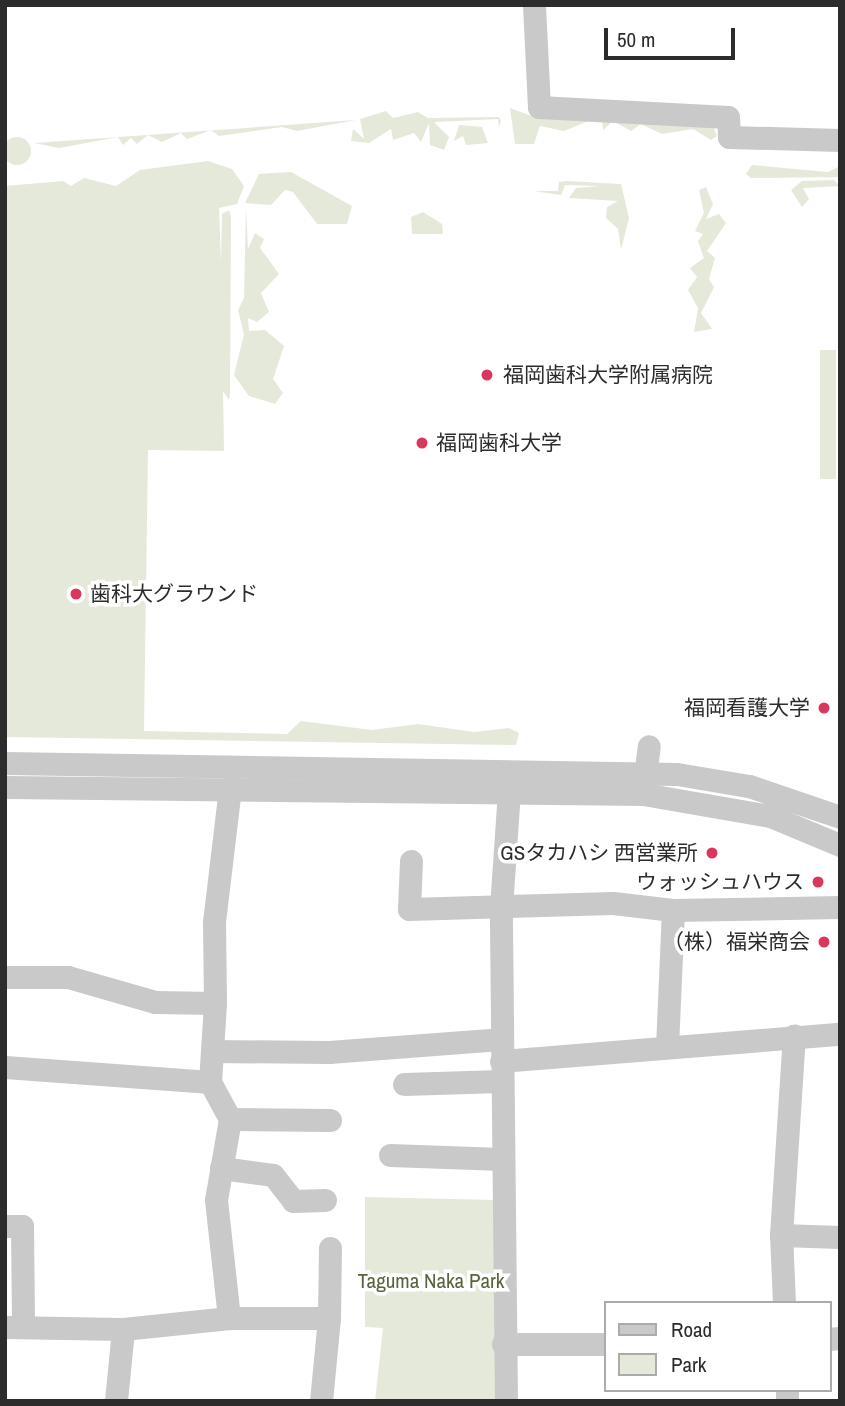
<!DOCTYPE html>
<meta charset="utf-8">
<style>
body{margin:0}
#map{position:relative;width:845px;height:1406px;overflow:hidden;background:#fff;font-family:"Archivo Narrow","Noto Sans JP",sans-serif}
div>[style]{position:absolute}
.green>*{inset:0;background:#e5e9da;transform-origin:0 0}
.round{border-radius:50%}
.minor>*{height:23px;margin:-11.5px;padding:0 11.5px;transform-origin:11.5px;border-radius:11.5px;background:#c9c9c9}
.dots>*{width:19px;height:19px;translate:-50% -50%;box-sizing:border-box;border:4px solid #fff;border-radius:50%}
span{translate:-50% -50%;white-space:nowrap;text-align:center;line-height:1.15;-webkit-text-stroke:7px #fff;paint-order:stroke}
.poi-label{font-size:21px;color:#2c2c2c}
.left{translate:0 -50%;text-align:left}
.right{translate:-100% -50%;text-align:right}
.park-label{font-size:21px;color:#56643c}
.frame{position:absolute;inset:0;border:7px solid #2c2c2c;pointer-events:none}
.legend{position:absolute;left:604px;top:1301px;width:228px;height:91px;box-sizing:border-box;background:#fff;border:2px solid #ababab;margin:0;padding:9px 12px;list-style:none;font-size:21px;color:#2c2c2c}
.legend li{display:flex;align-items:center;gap:14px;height:35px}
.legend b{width:35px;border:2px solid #ababab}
.scale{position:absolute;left:604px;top:28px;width:131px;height:32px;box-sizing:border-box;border:4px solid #2c2c2c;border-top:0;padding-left:9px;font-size:21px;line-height:24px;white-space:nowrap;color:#2c2c2c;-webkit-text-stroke:5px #fff;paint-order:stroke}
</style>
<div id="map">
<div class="green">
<div style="clip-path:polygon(510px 108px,540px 119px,545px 113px,714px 128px,717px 136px,711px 140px,693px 129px,662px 134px,641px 124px,631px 131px,613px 121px,603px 130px,602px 121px,591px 120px,564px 131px,540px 126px,534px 144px,515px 144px)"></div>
<div style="clip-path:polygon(386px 111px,393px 118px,418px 112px,428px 118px,499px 117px,501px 121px,499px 127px,498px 119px,434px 122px,449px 137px,444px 150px,430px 145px,429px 123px,421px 142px,414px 133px,393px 140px,391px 129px,369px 143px,351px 141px,353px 129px,364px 139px,360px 119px)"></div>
<div style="clip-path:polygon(356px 120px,297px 131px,282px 127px,219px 136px,211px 130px,187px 139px,181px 133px,162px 142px,148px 135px,137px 144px,131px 138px,123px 145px,118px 137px,59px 148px,34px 143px)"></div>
<div style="clip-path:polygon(459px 125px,482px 127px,488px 143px,466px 145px,463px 136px,454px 141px)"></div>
<div class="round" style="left:3px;top:137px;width:28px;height:28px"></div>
<div style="clip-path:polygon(208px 161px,232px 169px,244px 186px,237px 204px,219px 208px,221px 263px,222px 214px,229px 210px,231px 217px,230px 394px,229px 400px,223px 391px,224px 451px,148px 450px,144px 731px,287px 734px,301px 721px,372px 730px,418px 724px,474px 732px,509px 728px,519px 733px,516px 745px,5px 737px,5px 186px,63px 181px,71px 186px,84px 178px,116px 186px,140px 170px)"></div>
<div style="clip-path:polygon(752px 165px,828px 172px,838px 167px,840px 177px,751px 178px,746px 174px)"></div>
<div style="clip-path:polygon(291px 172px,352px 206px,347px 224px,317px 224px,293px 192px,285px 190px,271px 205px,245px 203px,259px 174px)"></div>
<div style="clip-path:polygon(567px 181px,621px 184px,629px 218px,621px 250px,618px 229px,606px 218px,607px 207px,618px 201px,569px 198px,576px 188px,600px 186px,565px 185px,561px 195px,533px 191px,558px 191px,559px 182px)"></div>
<div style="clip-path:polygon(802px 181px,834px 180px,840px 186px,803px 188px,809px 199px,802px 207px,791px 190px)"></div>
<div style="clip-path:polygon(706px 187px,713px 204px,706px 219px,719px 214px,726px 223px,707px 251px,715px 258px,709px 279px,714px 287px,701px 313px,712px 329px,694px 332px,698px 308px,688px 290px,697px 277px,690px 268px,704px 258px,698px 241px,703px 234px,695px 231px,704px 213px,699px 190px)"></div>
<div style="clip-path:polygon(246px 207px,248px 249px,255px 233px,264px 239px,260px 248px,279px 274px,261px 293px,269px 312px,257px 322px,248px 318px,249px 331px,265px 330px,284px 346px,273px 379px,283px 393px,275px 404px,249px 396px,234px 375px,244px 334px,238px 310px,244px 298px)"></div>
<div style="clip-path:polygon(423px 212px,442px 224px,443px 234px,412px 234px,411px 217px)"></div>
<div style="left:820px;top:350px;width:16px;height:129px"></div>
<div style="clip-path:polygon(365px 1197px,497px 1200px,501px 1401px,375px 1401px,383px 1328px,365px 1327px)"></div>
</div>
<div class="minor">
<div style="left:534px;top:5px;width:102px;rotate:87.2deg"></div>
<div style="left:539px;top:107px;width:189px;rotate:3deg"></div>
<div style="left:728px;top:117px;width:20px;rotate:87deg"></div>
<div style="left:729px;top:137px;width:111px;rotate:1.5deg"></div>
<div style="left:5px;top:763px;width:672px;rotate:0.94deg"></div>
<div style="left:677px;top:774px;width:73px;rotate:9.5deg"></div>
<div style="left:749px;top:786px;width:96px;rotate:18.8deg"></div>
<div style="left:644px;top:785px;width:39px;rotate:-83deg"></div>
<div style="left:5px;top:787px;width:638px;rotate:0.63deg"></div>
<div style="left:643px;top:794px;width:129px;rotate:9.8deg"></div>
<div style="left:770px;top:816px;width:76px;rotate:22.5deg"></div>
<div style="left:411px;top:861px;width:48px;rotate:92.4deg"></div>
<div style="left:409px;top:909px;width:204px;rotate:-1.7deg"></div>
<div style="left:613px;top:903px;width:60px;rotate:6.7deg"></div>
<div style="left:673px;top:910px;width:167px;rotate:-1deg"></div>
<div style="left:5px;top:977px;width:63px"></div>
<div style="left:68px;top:977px;width:91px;rotate:16deg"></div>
<div style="left:155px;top:1002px;width:60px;rotate:1deg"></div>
<div style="left:215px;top:1003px;width:79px;rotate:93.6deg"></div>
<div style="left:210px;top:1082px;width:42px;rotate:61.6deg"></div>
<div style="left:230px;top:1119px;width:82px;rotate:99.8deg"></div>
<div style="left:216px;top:1200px;width:119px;rotate:83.7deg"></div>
<div style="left:229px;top:1318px;width:100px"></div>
<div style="left:329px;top:1318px;width:83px;rotate:95.5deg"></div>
<div style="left:215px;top:1003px;width:81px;rotate:-90.7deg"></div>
<div style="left:214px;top:922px;width:136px;rotate:-83.2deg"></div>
<div style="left:667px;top:1047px;width:137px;rotate:-87.5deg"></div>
<div style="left:212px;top:1051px;width:117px;rotate:0.5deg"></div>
<div style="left:329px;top:1052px;width:172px;rotate:-4.3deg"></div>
<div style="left:501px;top:1061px;width:340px;rotate:-4.6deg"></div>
<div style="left:5px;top:1067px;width:206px;rotate:4.2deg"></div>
<div style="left:404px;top:1084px;width:97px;rotate:-1.8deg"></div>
<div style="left:230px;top:1119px;width:100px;rotate:0.6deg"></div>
<div style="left:390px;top:1155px;width:112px;rotate:2deg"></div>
<div style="left:221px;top:1168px;width:52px;rotate:7.7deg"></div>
<div style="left:273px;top:1175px;width:33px;rotate:52deg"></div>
<div style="left:293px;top:1201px;width:32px;rotate:-2deg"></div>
<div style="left:5px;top:1226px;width:17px"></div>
<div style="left:22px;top:1226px;width:101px;rotate:89.4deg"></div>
<div style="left:781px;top:1235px;width:59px;rotate:1.9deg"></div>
<div style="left:784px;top:1303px;width:68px;rotate:-92.5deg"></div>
<div style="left:781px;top:1235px;width:200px;rotate:-86.3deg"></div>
<div style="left:329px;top:1318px;width:70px;rotate:-89.2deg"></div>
<div style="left:5px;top:1327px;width:118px;rotate:1deg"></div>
<div style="left:123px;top:1329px;width:107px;rotate:-5.9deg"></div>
<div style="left:829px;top:1339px;width:11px;rotate:-5deg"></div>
<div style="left:503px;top:1344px;width:102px"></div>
<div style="left:787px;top:1390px;width:11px;rotate:90deg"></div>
<div style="left:116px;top:1401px;width:72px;rotate:-84.4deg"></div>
<div style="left:506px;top:1401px;width:493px;rotate:-90.6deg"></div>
<div style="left:501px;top:908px;width:117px;rotate:-86.1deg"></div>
</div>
<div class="dots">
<div style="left:487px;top:375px;background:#da375f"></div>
<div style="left:422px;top:443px;background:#da375f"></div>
<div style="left:76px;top:594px;background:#da375f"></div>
<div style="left:824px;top:708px;background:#da375f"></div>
<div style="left:712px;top:853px;background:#da375f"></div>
<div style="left:818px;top:882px;background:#da375f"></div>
<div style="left:824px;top:942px;background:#da375f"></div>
</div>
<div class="poi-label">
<span class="left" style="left:503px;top:375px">福岡歯科大学附属病院</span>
<span class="left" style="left:436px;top:443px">福岡歯科大学</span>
<span class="left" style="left:90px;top:594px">歯科大グラウンド</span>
<span class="right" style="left:810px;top:708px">福岡看護大学</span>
<span class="right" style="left:698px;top:853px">GSタカハシ 西営業所</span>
<span class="right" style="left:804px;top:882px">ウォッシュハウス</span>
<span class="right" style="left:810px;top:942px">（株）福栄商会</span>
</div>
<div class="park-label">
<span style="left:431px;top:1281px">Taguma Naka Park</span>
</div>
<div class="frame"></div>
<ul class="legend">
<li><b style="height:9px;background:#c9c9c9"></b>Road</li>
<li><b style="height:19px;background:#e5e9da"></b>Park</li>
</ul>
<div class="scale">50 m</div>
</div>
